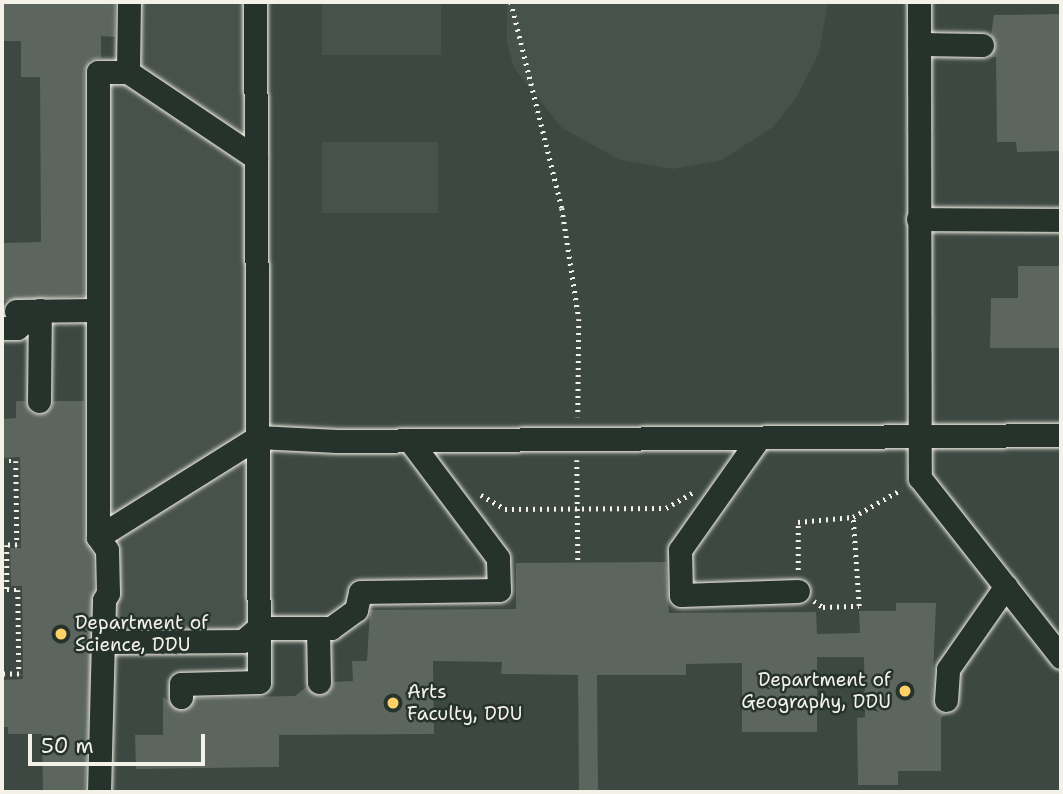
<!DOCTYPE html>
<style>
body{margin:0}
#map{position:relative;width:1063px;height:794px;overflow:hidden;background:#2e3b34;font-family:"Shantell Sans",sans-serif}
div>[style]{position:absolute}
.built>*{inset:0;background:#3c4841;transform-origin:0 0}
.green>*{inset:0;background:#48524c;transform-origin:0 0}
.building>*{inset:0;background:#5c655e}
.path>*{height:4.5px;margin-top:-2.25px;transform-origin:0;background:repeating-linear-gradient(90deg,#f4f1e8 0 2px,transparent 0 7px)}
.roads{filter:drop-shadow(0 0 2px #f4f1e8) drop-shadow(0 0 2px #f4f1e8)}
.minor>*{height:23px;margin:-11.5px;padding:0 11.5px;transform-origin:11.5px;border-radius:11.5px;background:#26332d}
.dots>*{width:19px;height:19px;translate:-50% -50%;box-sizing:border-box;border:4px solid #26332d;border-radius:50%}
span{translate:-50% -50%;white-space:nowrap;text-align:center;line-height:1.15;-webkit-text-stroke:5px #26332d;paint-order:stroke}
.poi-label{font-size:19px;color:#f4f1e8}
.left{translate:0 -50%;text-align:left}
.right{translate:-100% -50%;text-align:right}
.frame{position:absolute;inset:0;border:4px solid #f4f1e8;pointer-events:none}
.scale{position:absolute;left:28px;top:734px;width:177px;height:32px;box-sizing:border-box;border:4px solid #f4f1e8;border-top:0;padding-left:9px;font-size:21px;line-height:24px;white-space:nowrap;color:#f4f1e8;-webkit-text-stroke:5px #26332d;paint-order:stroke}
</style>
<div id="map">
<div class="built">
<div style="left:2px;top:2px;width:1059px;height:790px"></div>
</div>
<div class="green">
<div style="clip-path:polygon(139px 2px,245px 2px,245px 117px,241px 132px,235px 136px,138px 69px)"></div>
<div style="left:322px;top:2px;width:119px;height:53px"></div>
<div style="clip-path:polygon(507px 2px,828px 2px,819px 53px,796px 98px,773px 127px,722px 160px,673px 169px,620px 160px,562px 128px,514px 68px,507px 43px)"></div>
<div style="clip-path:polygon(126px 79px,244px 161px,246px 421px,239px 442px,119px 514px,105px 505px,108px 89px)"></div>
<div style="left:322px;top:142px;width:116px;height:71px"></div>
<div style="clip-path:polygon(244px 456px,248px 458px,249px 623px,237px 631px,123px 629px,113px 614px,119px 540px)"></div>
</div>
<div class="building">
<div style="clip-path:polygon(2px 2px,115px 2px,115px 37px,101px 36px,101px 58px,90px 60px,84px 72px,84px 296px,2px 301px,2px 243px,41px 242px,40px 77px,21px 77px,21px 41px,2px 41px)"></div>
<div style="clip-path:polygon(1061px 14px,1061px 147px,1059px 151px,1017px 152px,1016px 142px,997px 142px,996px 57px,989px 57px,996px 46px,991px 35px,994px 15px)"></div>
<div style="clip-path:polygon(1018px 266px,1061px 266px,1061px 348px,990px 348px,991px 298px,1018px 298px)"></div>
<div style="clip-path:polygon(16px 401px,25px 401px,31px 413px,40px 415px,51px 409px,53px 401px,84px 401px,84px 537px,93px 555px,94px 589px,85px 792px,43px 792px,42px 734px,8px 734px,8px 727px,2px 727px,2px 680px,23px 679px,22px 586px,11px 586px,10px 548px,21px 548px,20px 457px,2px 458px,2px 419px,16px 418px)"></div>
<div style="clip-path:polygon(666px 562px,669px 613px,816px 612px,817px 634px,860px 633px,859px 611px,896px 611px,896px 603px,936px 603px,932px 699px,938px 711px,946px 714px,941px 718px,941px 771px,898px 771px,898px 785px,858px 785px,857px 718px,865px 717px,864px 657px,817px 657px,817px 732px,742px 732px,742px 663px,686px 664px,686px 675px,597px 675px,598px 792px,579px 792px,578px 675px,501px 674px,502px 662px,433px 661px,434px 734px,279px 735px,279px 767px,136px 769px,135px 735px,163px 735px,163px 697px,182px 711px,195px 698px,295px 696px,306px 687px,320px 696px,331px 689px,333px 682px,353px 681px,352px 661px,367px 661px,370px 610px,516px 609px,516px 563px)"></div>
</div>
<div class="path">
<div style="left:511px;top:2px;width:212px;rotate:76.1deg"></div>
<div style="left:562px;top:208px;width:112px;rotate:81.3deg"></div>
<div style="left:579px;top:319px;width:98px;rotate:90.6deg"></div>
<div style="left:577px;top:460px;width:102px;rotate:89.4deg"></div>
<div style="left:2px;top:461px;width:14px"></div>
<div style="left:16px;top:461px;width:84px;rotate:89.3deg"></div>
<div style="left:17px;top:545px;width:10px;rotate:180deg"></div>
<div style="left:7px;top:545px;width:45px;rotate:90deg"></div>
<div style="left:7px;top:590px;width:11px"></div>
<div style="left:18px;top:590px;width:84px;rotate:89.3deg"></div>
<div style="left:19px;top:674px;width:17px;rotate:180deg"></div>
<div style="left:481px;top:495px;width:28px;rotate:30deg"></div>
<div style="left:505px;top:509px;width:161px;rotate:-0.4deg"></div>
<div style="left:666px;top:508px;width:30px;rotate:-30deg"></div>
<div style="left:798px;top:570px;width:48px;rotate:-90deg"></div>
<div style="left:798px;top:522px;width:55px;rotate:-5.2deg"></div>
<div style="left:853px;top:517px;width:56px;rotate:-29.7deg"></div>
<div style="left:814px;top:601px;width:11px;rotate:34deg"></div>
<div style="left:823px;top:607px;width:36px;rotate:-2deg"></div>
<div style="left:859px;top:606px;width:89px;rotate:-93.9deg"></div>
</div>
<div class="roads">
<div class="minor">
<div style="left:919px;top:2px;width:476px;rotate:89.9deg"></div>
<div style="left:920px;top:478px;width:228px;rotate:51.8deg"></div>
<div style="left:919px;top:44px;width:63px;rotate:0.9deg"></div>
<div style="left:128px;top:72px;width:154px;rotate:33.9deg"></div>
<div style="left:918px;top:219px;width:143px;rotate:0.4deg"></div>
<div style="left:16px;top:311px;width:79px;rotate:-0.7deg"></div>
<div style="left:2px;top:328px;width:15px"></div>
<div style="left:17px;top:328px;width:29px;rotate:-38deg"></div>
<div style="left:39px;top:401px;width:91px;rotate:-89.4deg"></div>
<div style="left:759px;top:438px;width:137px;rotate:125.2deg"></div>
<div style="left:680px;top:550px;width:45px;rotate:88.7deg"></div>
<div style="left:681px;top:595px;width:117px;rotate:-2deg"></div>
<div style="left:98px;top:537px;width:189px;rotate:-32deg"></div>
<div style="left:258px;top:437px;width:79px;rotate:2.9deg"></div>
<div style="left:337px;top:441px;width:724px;rotate:-0.47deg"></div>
<div style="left:318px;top:628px;width:54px;rotate:88.9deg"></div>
<div style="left:105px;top:642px;width:138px;rotate:-0.4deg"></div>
<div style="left:243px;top:641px;width:20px;rotate:-41deg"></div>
<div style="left:258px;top:628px;width:73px"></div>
<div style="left:331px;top:628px;width:31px;rotate:-36deg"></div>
<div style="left:356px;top:610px;width:18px;rotate:-77deg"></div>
<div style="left:360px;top:592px;width:139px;rotate:-0.8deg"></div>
<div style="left:499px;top:590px;width:32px;rotate:-92deg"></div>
<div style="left:498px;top:558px;width:146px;rotate:-126.9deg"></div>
<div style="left:181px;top:697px;width:13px;rotate:-90deg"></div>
<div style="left:181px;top:684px;width:78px;rotate:-1.5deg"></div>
<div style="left:259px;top:682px;width:680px;rotate:-90.34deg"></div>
<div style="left:946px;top:700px;width:31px;rotate:-86deg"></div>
<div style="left:948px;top:669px;width:101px;rotate:-55.1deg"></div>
<div style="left:99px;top:792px;width:192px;rotate:-88.5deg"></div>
<div style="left:104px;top:600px;width:8px;rotate:-60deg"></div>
<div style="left:108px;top:593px;width:43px;rotate:-91.3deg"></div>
<div style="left:107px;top:550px;width:16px;rotate:-125deg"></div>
<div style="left:98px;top:537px;width:465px;rotate:-90deg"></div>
<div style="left:98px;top:72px;width:30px"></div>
<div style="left:128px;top:72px;width:70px;rotate:-89.2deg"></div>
</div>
</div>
<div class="dots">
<div style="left:61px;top:634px;background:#ffd166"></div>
<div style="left:905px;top:691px;background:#ffd166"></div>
<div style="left:393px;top:703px;background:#ffd166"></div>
</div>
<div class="poi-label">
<span class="left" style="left:75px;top:634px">Department of<br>Science, DDU</span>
<span class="right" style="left:891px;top:691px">Department of<br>Geography, DDU</span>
<span class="left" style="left:407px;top:703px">Arts<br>Faculty, DDU</span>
</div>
<div class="frame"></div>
<div class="scale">50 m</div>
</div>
